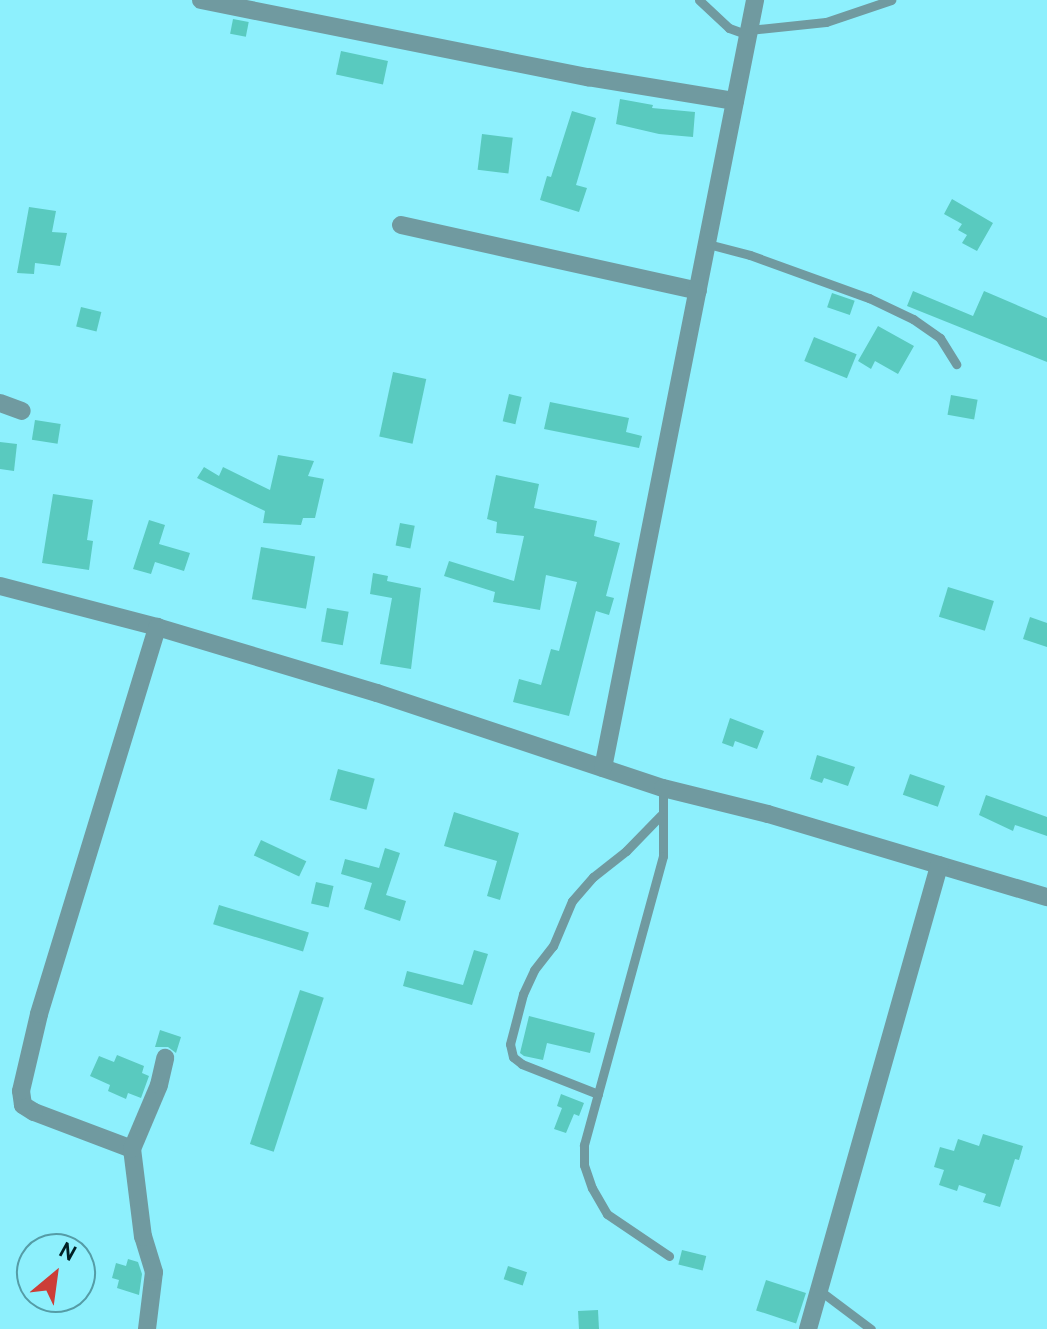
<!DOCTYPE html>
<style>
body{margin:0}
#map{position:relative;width:1047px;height:1329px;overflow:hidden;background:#8df0fd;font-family:Overpass,sans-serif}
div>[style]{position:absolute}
.building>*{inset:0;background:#59cabf;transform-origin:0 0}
.lane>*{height:9px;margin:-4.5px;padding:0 4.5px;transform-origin:4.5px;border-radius:4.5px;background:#709aa0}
.street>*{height:18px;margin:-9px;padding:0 9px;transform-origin:9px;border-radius:9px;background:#709aa0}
span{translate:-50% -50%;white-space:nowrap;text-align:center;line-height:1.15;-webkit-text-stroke:6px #8df0fd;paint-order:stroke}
.north{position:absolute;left:16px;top:1233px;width:80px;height:80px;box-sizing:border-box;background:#8df0fd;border:2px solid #559ca6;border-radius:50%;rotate:29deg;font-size:22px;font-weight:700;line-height:32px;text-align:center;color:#001f24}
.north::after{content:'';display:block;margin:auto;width:28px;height:36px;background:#cc3d37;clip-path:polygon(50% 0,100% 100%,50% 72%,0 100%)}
</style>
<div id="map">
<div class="building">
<div style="left:233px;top:19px;width:16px;height:15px;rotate:11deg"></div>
<div style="left:341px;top:51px;width:48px;height:24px;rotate:12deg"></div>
<div style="clip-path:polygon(620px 99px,653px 105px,652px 108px,695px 112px,693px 137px,659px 134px,616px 124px)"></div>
<div style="clip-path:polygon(572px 111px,596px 118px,576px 185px,587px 188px,579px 212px,540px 200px,547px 176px,551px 177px)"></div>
<div style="left:482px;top:134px;width:31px;height:36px;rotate:7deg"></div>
<div style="clip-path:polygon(952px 199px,993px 223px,977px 251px,962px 243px,967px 235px,958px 230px,962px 224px,944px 214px)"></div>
<div style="clip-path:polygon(29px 207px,56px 211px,52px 232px,67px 233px,60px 266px,35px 263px,34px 274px,17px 273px)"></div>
<div style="clip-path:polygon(913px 291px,973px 316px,984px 291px,1047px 318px,1047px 362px,907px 306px)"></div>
<div style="left:832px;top:293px;width:24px;height:15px;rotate:19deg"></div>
<div style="left:81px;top:307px;width:21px;height:20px;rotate:14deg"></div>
<div style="clip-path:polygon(878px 326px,914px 346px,898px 374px,875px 361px,871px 369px,858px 361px)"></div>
<div style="left:814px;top:337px;width:46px;height:26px;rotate:22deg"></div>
<div style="left:393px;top:372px;width:34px;height:66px;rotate:12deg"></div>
<div style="left:509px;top:394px;width:13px;height:28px;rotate:13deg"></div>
<div style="left:951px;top:395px;width:27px;height:20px;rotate:10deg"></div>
<div style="clip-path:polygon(550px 402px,629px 418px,626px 432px,642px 436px,639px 448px,544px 429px)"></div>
<div style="left:35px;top:420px;width:26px;height:20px;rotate:9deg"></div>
<div style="clip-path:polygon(0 442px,17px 444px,14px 471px,0 469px)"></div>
<div style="clip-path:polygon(278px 455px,314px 461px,308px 476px,324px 479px,315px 518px,303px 518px,301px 525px,263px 523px,265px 511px,197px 478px,204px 467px,219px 476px,223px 467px,270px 490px)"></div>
<div style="clip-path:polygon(496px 475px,539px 484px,534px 508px,597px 521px,594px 536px,620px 543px,606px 596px,614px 598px,609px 615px,596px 611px,569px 716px,513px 702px,519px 679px,541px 685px,551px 649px,559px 651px,577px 582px,546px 575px,540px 610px,493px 602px,495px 592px,444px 576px,449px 561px,514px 581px,524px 536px,496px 533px,497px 522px,487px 519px)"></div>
<div style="clip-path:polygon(53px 494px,93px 500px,87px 540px,93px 541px,89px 570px,42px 563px)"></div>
<div style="clip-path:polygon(149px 520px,165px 525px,159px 544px,190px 553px,184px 571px,155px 562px,151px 574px,133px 569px)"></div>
<div style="left:400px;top:523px;width:15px;height:23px;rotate:11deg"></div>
<div style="left:261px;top:547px;width:55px;height:53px;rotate:10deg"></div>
<div style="clip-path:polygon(373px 573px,388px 576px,387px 581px,421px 588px,411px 669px,380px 664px,392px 598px,370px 594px)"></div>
<div style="left:948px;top:587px;width:48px;height:31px;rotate:17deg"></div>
<div style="left:327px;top:608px;width:22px;height:34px;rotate:10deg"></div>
<div style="clip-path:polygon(1030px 617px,1047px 623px,1047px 647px,1023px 639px)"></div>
<div style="clip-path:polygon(730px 718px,764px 731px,757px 749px,735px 741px,733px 747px,722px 743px)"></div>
<div style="clip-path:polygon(817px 755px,855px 767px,848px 786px,824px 778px,822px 783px,810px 779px)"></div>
<div style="left:338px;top:769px;width:38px;height:32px;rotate:15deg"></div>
<div style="left:910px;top:774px;width:37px;height:22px;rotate:19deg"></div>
<div style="clip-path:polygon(986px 795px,1047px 817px,1047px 836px,1015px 825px,1013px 831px,979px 815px)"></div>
<div style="clip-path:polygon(454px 812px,519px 833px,500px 900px,487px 896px,497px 861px,444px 846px)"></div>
<div style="left:261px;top:840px;width:50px;height:17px;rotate:25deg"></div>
<div style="clip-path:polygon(385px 848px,400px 853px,386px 895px,406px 901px,400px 921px,364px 909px,372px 883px,341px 874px,345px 859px,379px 868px)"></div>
<div style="left:316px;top:882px;width:18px;height:22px;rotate:13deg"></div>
<div style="left:219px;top:905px;width:94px;height:20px;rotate:17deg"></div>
<div style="clip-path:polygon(474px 950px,488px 954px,472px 1005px,403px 986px,407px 971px,463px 985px)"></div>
<div style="left:300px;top:990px;width:25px;height:162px;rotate:18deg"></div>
<div style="clip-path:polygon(529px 1016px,595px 1033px,590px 1053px,547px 1043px,543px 1060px,524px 1056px,520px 1053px)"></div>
<div style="clip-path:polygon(160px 1030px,181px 1037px,176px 1053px,168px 1047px,155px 1047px)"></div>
<div style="clip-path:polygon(117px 1055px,144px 1066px,142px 1073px,149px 1076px,141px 1098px,128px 1093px,126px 1099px,108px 1091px,110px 1085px,90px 1076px,99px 1056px,114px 1062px)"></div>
<div style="clip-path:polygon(561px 1094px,584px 1103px,579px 1116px,574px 1114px,566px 1133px,554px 1129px,562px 1108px,557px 1106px)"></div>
<div style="clip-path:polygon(983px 1134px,1023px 1146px,1019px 1160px,1015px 1159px,1000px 1207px,983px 1202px,986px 1194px,959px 1185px,957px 1191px,939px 1185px,944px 1170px,934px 1167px,940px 1147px,954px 1151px,958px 1139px,979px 1146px)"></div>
<div style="left:682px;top:1250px;width:25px;height:15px;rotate:14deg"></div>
<div style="clip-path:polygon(128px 1259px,138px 1262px,142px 1274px,139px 1295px,117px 1288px,119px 1280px,112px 1278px,116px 1263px,126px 1266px)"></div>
<div style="left:508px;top:1266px;width:20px;height:14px;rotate:18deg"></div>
<div style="left:766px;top:1280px;width:42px;height:32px;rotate:18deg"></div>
<div style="left:598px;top:1310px;width:19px;height:20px;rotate:87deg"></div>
</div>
<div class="lane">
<div style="left:699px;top:0;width:41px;rotate:43deg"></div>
<div style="left:729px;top:28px;width:20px;rotate:20deg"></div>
<div style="left:749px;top:30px;width:77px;rotate:-5.9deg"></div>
<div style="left:826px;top:22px;width:69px;rotate:-18.7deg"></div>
<div style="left:708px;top:244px;width:43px;rotate:14.7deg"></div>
<div style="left:750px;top:255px;width:127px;rotate:19.9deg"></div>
<div style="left:869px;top:298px;width:49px;rotate:25.5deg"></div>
<div style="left:913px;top:319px;width:33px;rotate:35deg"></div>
<div style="left:940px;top:338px;width:31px;rotate:58deg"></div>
<div style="left:663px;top:788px;width:68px;rotate:90deg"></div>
<div style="left:663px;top:856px;width:300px;rotate:105.3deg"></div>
<div style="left:584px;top:1145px;width:20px;rotate:90deg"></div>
<div style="left:584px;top:1165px;width:24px;rotate:71deg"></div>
<div style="left:592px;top:1188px;width:30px;rotate:60deg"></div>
<div style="left:607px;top:1214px;width:75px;rotate:34.1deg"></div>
<div style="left:598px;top:1094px;width:82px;rotate:-158.5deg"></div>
<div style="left:522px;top:1064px;width:11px;rotate:-142deg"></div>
<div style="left:513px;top:1057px;width:13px;rotate:-103deg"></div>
<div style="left:510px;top:1044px;width:52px;rotate:-75.4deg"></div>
<div style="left:523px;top:994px;width:26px;rotate:-65deg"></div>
<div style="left:534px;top:970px;width:31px;rotate:-52deg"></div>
<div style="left:553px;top:946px;width:49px;rotate:-67.1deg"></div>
<div style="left:572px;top:901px;width:32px;rotate:-49deg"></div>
<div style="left:593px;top:877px;width:42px;rotate:-38.2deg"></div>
<div style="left:626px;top:851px;width:49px;rotate:-45.8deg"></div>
<div style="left:819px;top:1290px;width:65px;rotate:36.9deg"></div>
</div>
<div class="street">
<div style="left:201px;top:0;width:395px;rotate:11.3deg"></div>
<div style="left:588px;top:77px;width:149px;rotate:9.3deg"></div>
<div style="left:401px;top:225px;width:304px;rotate:12.5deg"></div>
<div style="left:0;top:403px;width:23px;rotate:20deg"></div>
<div style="left:0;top:586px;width:162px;rotate:14.6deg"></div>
<div style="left:157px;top:627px;width:230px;rotate:16.7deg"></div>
<div style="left:377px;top:693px;width:301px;rotate:18.4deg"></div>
<div style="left:663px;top:788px;width:108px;rotate:13.9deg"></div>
<div style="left:768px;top:814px;width:291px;rotate:16.6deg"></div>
<div style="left:603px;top:768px;width:783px;rotate:-78.8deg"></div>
<div style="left:132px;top:1149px;width:105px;rotate:-159.3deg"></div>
<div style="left:34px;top:1112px;width:13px;rotate:-148deg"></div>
<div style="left:23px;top:1105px;width:14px;rotate:-98deg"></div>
<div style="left:21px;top:1091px;width:79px;rotate:-76.8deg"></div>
<div style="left:39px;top:1014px;width:405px;rotate:-73deg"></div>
<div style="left:147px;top:1329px;width:57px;rotate:-83deg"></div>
<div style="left:154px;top:1272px;width:37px;rotate:-107deg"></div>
<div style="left:143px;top:1237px;width:89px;rotate:-97.1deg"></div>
<div style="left:132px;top:1149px;width:69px;rotate:-67.1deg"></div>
<div style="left:159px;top:1085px;width:28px;rotate:-77deg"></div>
<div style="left:808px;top:1329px;width:482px;rotate:-74.2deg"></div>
</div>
<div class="north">N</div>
</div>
